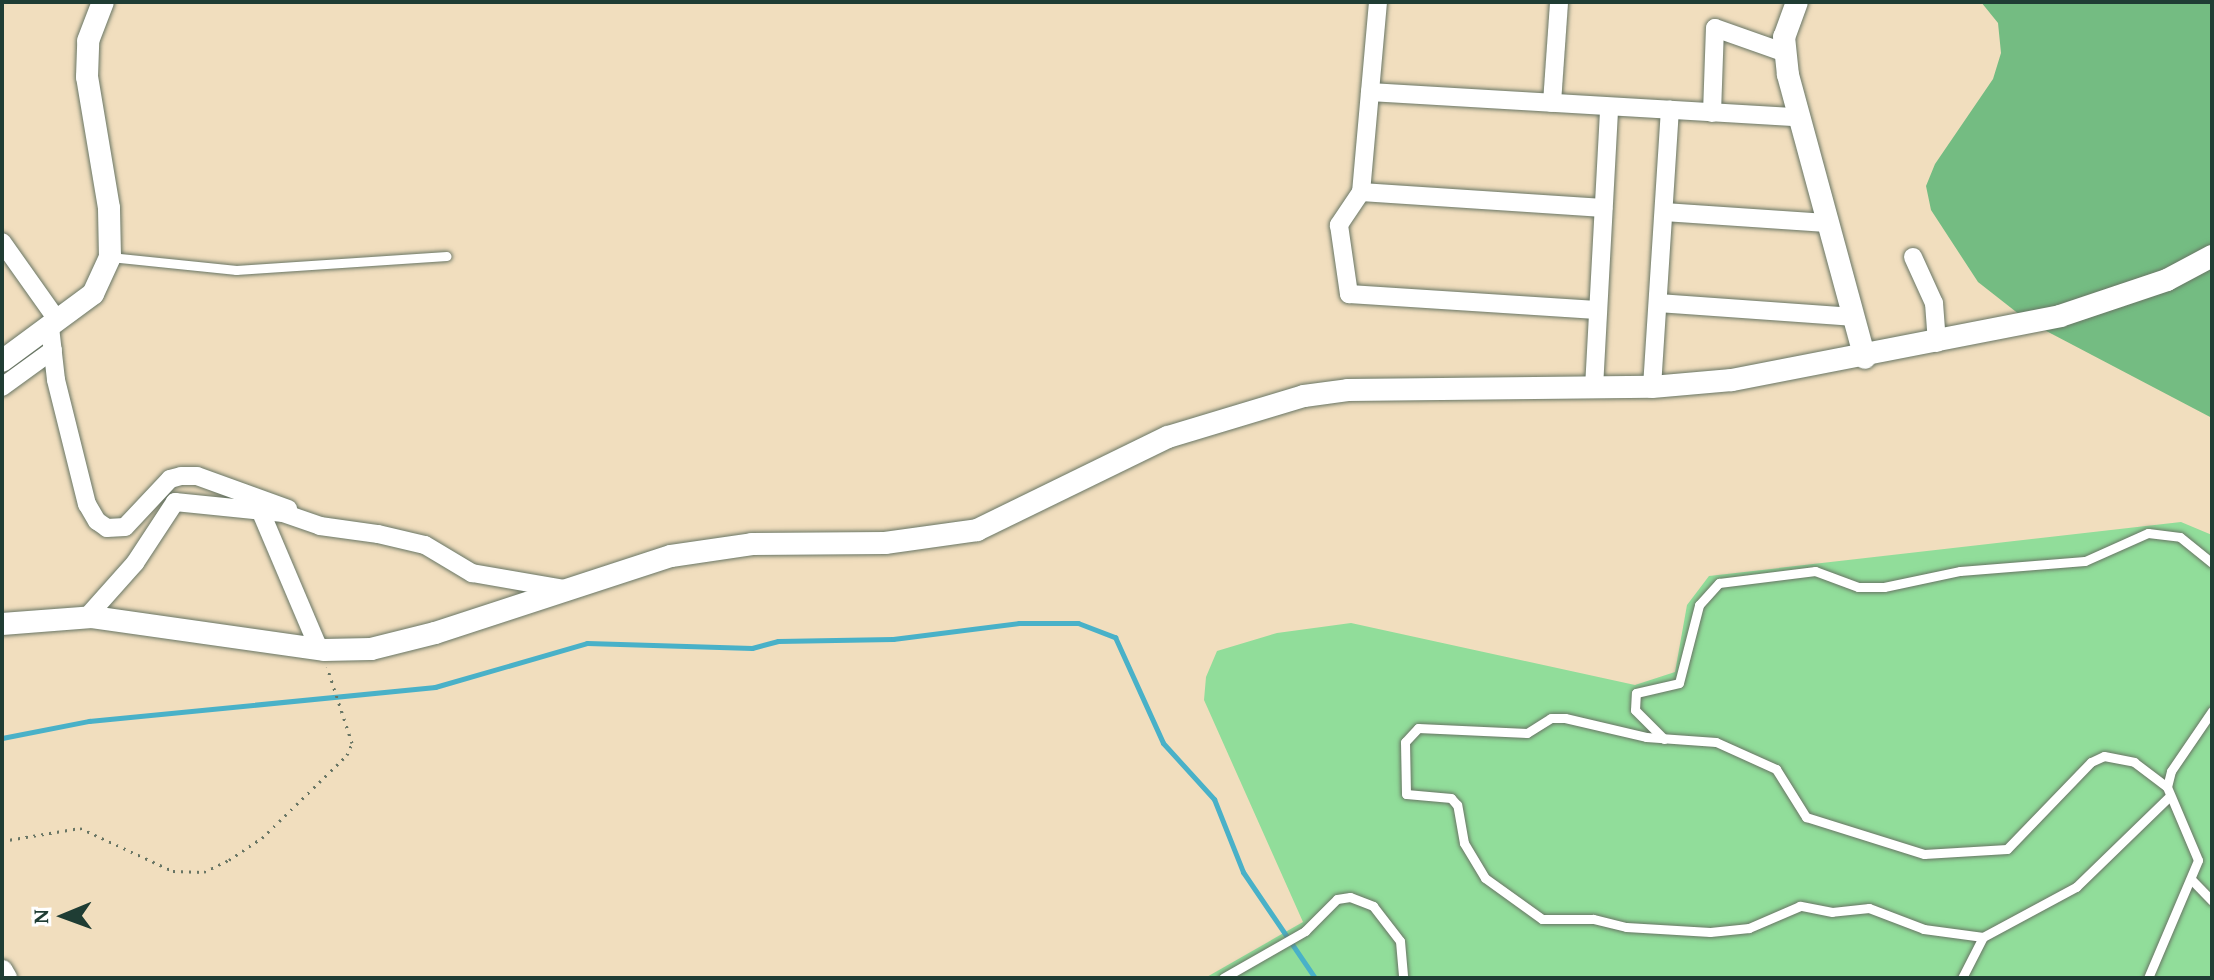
<!DOCTYPE html>
<style>
body{margin:0}
#map{position:relative;width:2214px;height:980px;overflow:hidden;background:#f1debe;font-family:"Gentium Book Plus",serif}
div>[style]{position:absolute}
.green>*{inset:0;background:#91dd9a}
.forest>*{inset:0;background:#74bc82}
.stream>*{height:5px;margin:-2.5px;padding:0 2.5px;transform-origin:2.5px;border-radius:2.5px;background:#49b1c8}
.path>*{height:3px;margin-top:-1.5px;transform-origin:0;background:repeating-linear-gradient(90deg,#687564 0 2px,transparent 0 8px)}
.roads{filter:drop-shadow(0 0 2px #687564) drop-shadow(0 0 2px #687564)}
.service>*{height:9px;margin:-4.5px;padding:0 4.5px;transform-origin:4.5px;border-radius:4.5px;background:#fff}
.minor>*{height:18px;margin:-9px;padding:0 9px;transform-origin:9px;border-radius:9px;background:#fff}
.tertiary>*{height:22px;margin:-11px;padding:0 11px;transform-origin:11px;border-radius:11px;background:#fff}
span{translate:-50% -50%;white-space:nowrap;text-align:center;line-height:1.15;-webkit-text-stroke:8px #fff;paint-order:stroke}
.frame{position:absolute;inset:0;border:4px solid #1f3d34;pointer-events:none}
.north{position:absolute;left:24px;top:876px;width:80px;height:80px;-webkit-text-stroke:6px #fff;paint-order:stroke;rotate:269deg;font-size:22px;font-weight:700;line-height:32px;text-align:center;color:#1f3d34}
.north::after{content:'';display:block;margin:auto;width:28px;height:36px;background:#1f3d34;clip-path:polygon(50% 0,100% 100%,50% 72%,0 100%)}
</style>
<div id="map">
<div class="green">
<div style="clip-path:polygon(2181px 522px,2212px 535px,2212px 978px,1205px 978px,1303px 922px,1204px 700px,1206px 677px,1217px 651px,1277px 633px,1351px 623px,1635px 685px,1675px 672px,1687px 605px,1709px 576px)"></div>
</div>
<div class="forest">
<div style="clip-path:polygon(1981px 2px,2212px 2px,2212px 418px,2029px 322px,1978px 282px,1931px 210px,1926px 186px,1935px 164px,1993px 79px,2001px 53px,1998px 23px)"></div>
</div>
<div class="stream">
<div style="left:2px;top:738px;width:89px;rotate:-11.1deg"></div>
<div style="left:89px;top:721px;width:348px;rotate:-5.6deg"></div>
<div style="left:435px;top:687px;width:158px;rotate:-16.1deg"></div>
<div style="left:587px;top:643px;width:165px;rotate:1.7deg"></div>
<div style="left:752px;top:648px;width:27px;rotate:-15deg"></div>
<div style="left:778px;top:641px;width:115px;rotate:-1deg"></div>
<div style="left:893px;top:639px;width:127px;rotate:-7.2deg"></div>
<div style="left:1019px;top:623px;width:59px"></div>
<div style="left:1078px;top:623px;width:40px;rotate:21deg"></div>
<div style="left:1115px;top:637px;width:116px;rotate:65.6deg"></div>
<div style="left:1163px;top:743px;width:76px;rotate:47.7deg"></div>
<div style="left:1214px;top:799px;width:79px;rotate:68.3deg"></div>
<div style="left:1243px;top:872px;width:128px;rotate:55.8deg"></div>
</div>
<div class="path">
<div style="left:2px;top:841px;width:79px;rotate:-9.5deg"></div>
<div style="left:80px;top:828px;width:102px;rotate:24.8deg"></div>
<div style="left:173px;top:871px;width:31px;rotate:2deg"></div>
<div style="left:204px;top:872px;width:28px;rotate:-26deg"></div>
<div style="left:229px;top:860px;width:40px;rotate:-34deg"></div>
<div style="left:262px;top:838px;width:119px;rotate:-44.3deg"></div>
<div style="left:347px;top:755px;width:13px;rotate:-67deg"></div>
<div style="left:352px;top:743px;width:80px;rotate:-108.2deg"></div>
</div>
<div class="roads">
<div class="service">
<div style="left:110px;top:257px;width:127px;rotate:5.9deg"></div>
<div style="left:236px;top:270px;width:211px;rotate:-3.8deg"></div>
<div style="left:1664px;top:739px;width:41px;rotate:-135deg"></div>
<div style="left:1635px;top:710px;width:17px;rotate:-87deg"></div>
<div style="left:1636px;top:693px;width:44px;rotate:-13.1deg"></div>
<div style="left:1679px;top:683px;width:81px;rotate:-75.6deg"></div>
<div style="left:1699px;top:605px;width:30px;rotate:-48deg"></div>
<div style="left:1719px;top:583px;width:97px;rotate:-7.1deg"></div>
<div style="left:1815px;top:571px;width:46px;rotate:20.4deg"></div>
<div style="left:1858px;top:587px;width:26px"></div>
<div style="left:1884px;top:587px;width:78px;rotate:-11.9deg"></div>
<div style="left:1960px;top:571px;width:125px;rotate:-4.6deg"></div>
<div style="left:2085px;top:561px;width:69px;rotate:-24deg"></div>
<div style="left:2148px;top:533px;width:32px;rotate:7deg"></div>
<div style="left:2180px;top:537px;width:41px;rotate:39.1deg"></div>
<div style="left:2191px;top:879px;width:30px;rotate:46deg"></div>
<div style="left:1983px;top:937px;width:60px;rotate:-172.3deg"></div>
<div style="left:1924px;top:929px;width:59px;rotate:-159.1deg"></div>
<div style="left:1869px;top:908px;width:37px;rotate:174deg"></div>
<div style="left:1832px;top:912px;width:33px;rotate:-169deg"></div>
<div style="left:1800px;top:906px;width:56px;rotate:156.7deg"></div>
<div style="left:1749px;top:928px;width:39px;rotate:174deg"></div>
<div style="left:1710px;top:932px;width:84px;rotate:-176.6deg"></div>
<div style="left:1626px;top:927px;width:34px;rotate:-166deg"></div>
<div style="left:1593px;top:919px;width:51px;rotate:180deg"></div>
<div style="left:1542px;top:919px;width:70px;rotate:-144.3deg"></div>
<div style="left:1485px;top:878px;width:41px;rotate:-121deg"></div>
<div style="left:1464px;top:843px;width:39px;rotate:-100deg"></div>
<div style="left:1457px;top:805px;width:9px;rotate:-131deg"></div>
<div style="left:1451px;top:798px;width:45px;rotate:-174.9deg"></div>
<div style="left:1406px;top:794px;width:52px;rotate:-91.1deg"></div>
<div style="left:1405px;top:742px;width:19px;rotate:-47deg"></div>
<div style="left:1418px;top:728px;width:109px;rotate:2.6deg"></div>
<div style="left:1527px;top:733px;width:28px;rotate:-32deg"></div>
<div style="left:1551px;top:718px;width:14px"></div>
<div style="left:1565px;top:718px;width:83px;rotate:13.2deg"></div>
<div style="left:1646px;top:737px;width:70px;rotate:4.1deg"></div>
<div style="left:1716px;top:742px;width:66px;rotate:24.2deg"></div>
<div style="left:1776px;top:769px;width:57px;rotate:58deg"></div>
<div style="left:1806px;top:817px;width:124px;rotate:17.4deg"></div>
<div style="left:1924px;top:854px;width:83px;rotate:-3.4deg"></div>
<div style="left:2007px;top:849px;width:121px;rotate:-46deg"></div>
<div style="left:2091px;top:762px;width:14px;rotate:-25deg"></div>
<div style="left:2104px;top:756px;width:31px;rotate:11deg"></div>
<div style="left:2134px;top:762px;width:41px;rotate:37.1deg"></div>
<div style="left:1223px;top:978px;width:95px;rotate:-29.8deg"></div>
<div style="left:1305px;top:931px;width:45px;rotate:-45deg"></div>
<div style="left:1337px;top:899px;width:13px;rotate:-9deg"></div>
<div style="left:1350px;top:897px;width:25px;rotate:21deg"></div>
<div style="left:1373px;top:906px;width:44px;rotate:52.4deg"></div>
<div style="left:1400px;top:941px;width:37px;rotate:85deg"></div>
<div style="left:1962px;top:978px;width:46px;rotate:-62.9deg"></div>
<div style="left:1983px;top:937px;width:106px;rotate:-28.3deg"></div>
<div style="left:2076px;top:887px;width:131px;rotate:-44.1deg"></div>
<div style="left:2148px;top:978px;width:128px;rotate:-67deg"></div>
<div style="left:2198px;top:860px;width:79px;rotate:-113deg"></div>
<div style="left:2167px;top:787px;width:16px;rotate:-76deg"></div>
<div style="left:2171px;top:771px;width:73px;rotate:-55.7deg"></div>
</div>
<div class="minor">
<div style="left:1378px;top:2px;width:191px;rotate:95.1deg"></div>
<div style="left:1361px;top:192px;width:40px;rotate:124deg"></div>
<div style="left:1339px;top:225px;width:70px;rotate:81.8deg"></div>
<div style="left:1349px;top:294px;width:248px;rotate:3.7deg"></div>
<div style="left:1370px;top:92px;width:427px;rotate:3.4deg"></div>
<div style="left:1552px;top:103px;width:101px;rotate:-86deg"></div>
<div style="left:1712px;top:113px;width:85px;rotate:-88deg"></div>
<div style="left:1715px;top:28px;width:75px;rotate:19.4deg"></div>
<div style="left:1361px;top:192px;width:243px;rotate:3.8deg"></div>
<div style="left:1664px;top:212px;width:163px;rotate:3.9deg"></div>
<div style="left:2px;top:242px;width:97px;rotate:54.7deg"></div>
<div style="left:1913px;top:257px;width:51px;rotate:65.5deg"></div>
<div style="left:1934px;top:303px;width:40px;rotate:85.7deg"></div>
<div style="left:1658px;top:303px;width:196px;rotate:4.1deg"></div>
<div style="left:50px;top:327px;width:53px;rotate:83.5deg"></div>
<div style="left:56px;top:380px;width:128px;rotate:76deg"></div>
<div style="left:87px;top:504px;width:20px;rotate:60deg"></div>
<div style="left:97px;top:521px;width:12px;rotate:35deg"></div>
<div style="left:107px;top:528px;width:18px;rotate:-3deg"></div>
<div style="left:125px;top:527px;width:66px;rotate:-46.8deg"></div>
<div style="left:170px;top:479px;width:11px;rotate:-15deg"></div>
<div style="left:181px;top:476px;width:16px"></div>
<div style="left:197px;top:476px;width:97px;rotate:19.9deg"></div>
<div style="left:2px;top:387px;width:63px;rotate:-36deg"></div>
<div style="left:1652px;top:387px;width:278px;rotate:-86.3deg"></div>
<div style="left:1594px;top:388px;width:281px;rotate:-86.9deg"></div>
<div style="left:260px;top:510px;width:151px;rotate:67deg"></div>
<div style="left:86px;top:618px;width:74px;rotate:-48.3deg"></div>
<div style="left:135px;top:563px;width:73px;rotate:-56.7deg"></div>
<div style="left:175px;top:502px;width:109px;rotate:5.8deg"></div>
<div style="left:283px;top:513px;width:39px;rotate:19deg"></div>
<div style="left:320px;top:526px;width:59px;rotate:7.9deg"></div>
<div style="left:378px;top:534px;width:48px;rotate:13.2deg"></div>
<div style="left:425px;top:545px;width:55px;rotate:30.8deg"></div>
<div style="left:472px;top:573px;width:93px;rotate:9.9deg"></div>
</div>
<div class="tertiary">
<div style="left:1797px;top:2px;width:37px;rotate:110deg"></div>
<div style="left:1784px;top:37px;width:38px;rotate:84deg"></div>
<div style="left:1788px;top:75px;width:293px;rotate:74.8deg"></div>
<div style="left:2px;top:361px;width:113px;rotate:-36.4deg"></div>
<div style="left:93px;top:294px;width:41px;rotate:-65.3deg"></div>
<div style="left:110px;top:257px;width:49px;rotate:-91.2deg"></div>
<div style="left:109px;top:208px;width:133px;rotate:-99.5deg"></div>
<div style="left:87px;top:77px;width:36px;rotate:-88deg"></div>
<div style="left:88px;top:41px;width:42px;rotate:-69deg"></div>
<div style="left:2px;top:624px;width:90px;rotate:-4.4deg"></div>
<div style="left:92px;top:617px;width:234px;rotate:8.1deg"></div>
<div style="left:324px;top:650px;width:47px;rotate:-1.2deg"></div>
<div style="left:371px;top:649px;width:66px;rotate:-14deg"></div>
<div style="left:435px;top:633px;width:248px;rotate:-18.1deg"></div>
<div style="left:671px;top:556px;width:82px;rotate:-8.4deg"></div>
<div style="left:752px;top:544px;width:133px;rotate:-0.4deg"></div>
<div style="left:885px;top:543px;width:93px;rotate:-8deg"></div>
<div style="left:977px;top:530px;width:212px;rotate:-26deg"></div>
<div style="left:1168px;top:437px;width:142px;rotate:-16.8deg"></div>
<div style="left:1304px;top:396px;width:44px;rotate:-7.8deg"></div>
<div style="left:1348px;top:390px;width:304px;rotate:-0.6deg"></div>
<div style="left:1652px;top:387px;width:80px;rotate:-5deg"></div>
<div style="left:1732px;top:380px;width:334px;rotate:-11deg"></div>
<div style="left:2060px;top:316px;width:113px;rotate:-18.6deg"></div>
<div style="left:2167px;top:280px;width:51px;rotate:-28.1deg"></div>
<div style="left:2px;top:971px;width:8px;rotate:60deg"></div>
</div>
</div>
<div class="frame"></div>
<div class="north">N</div>
</div>
